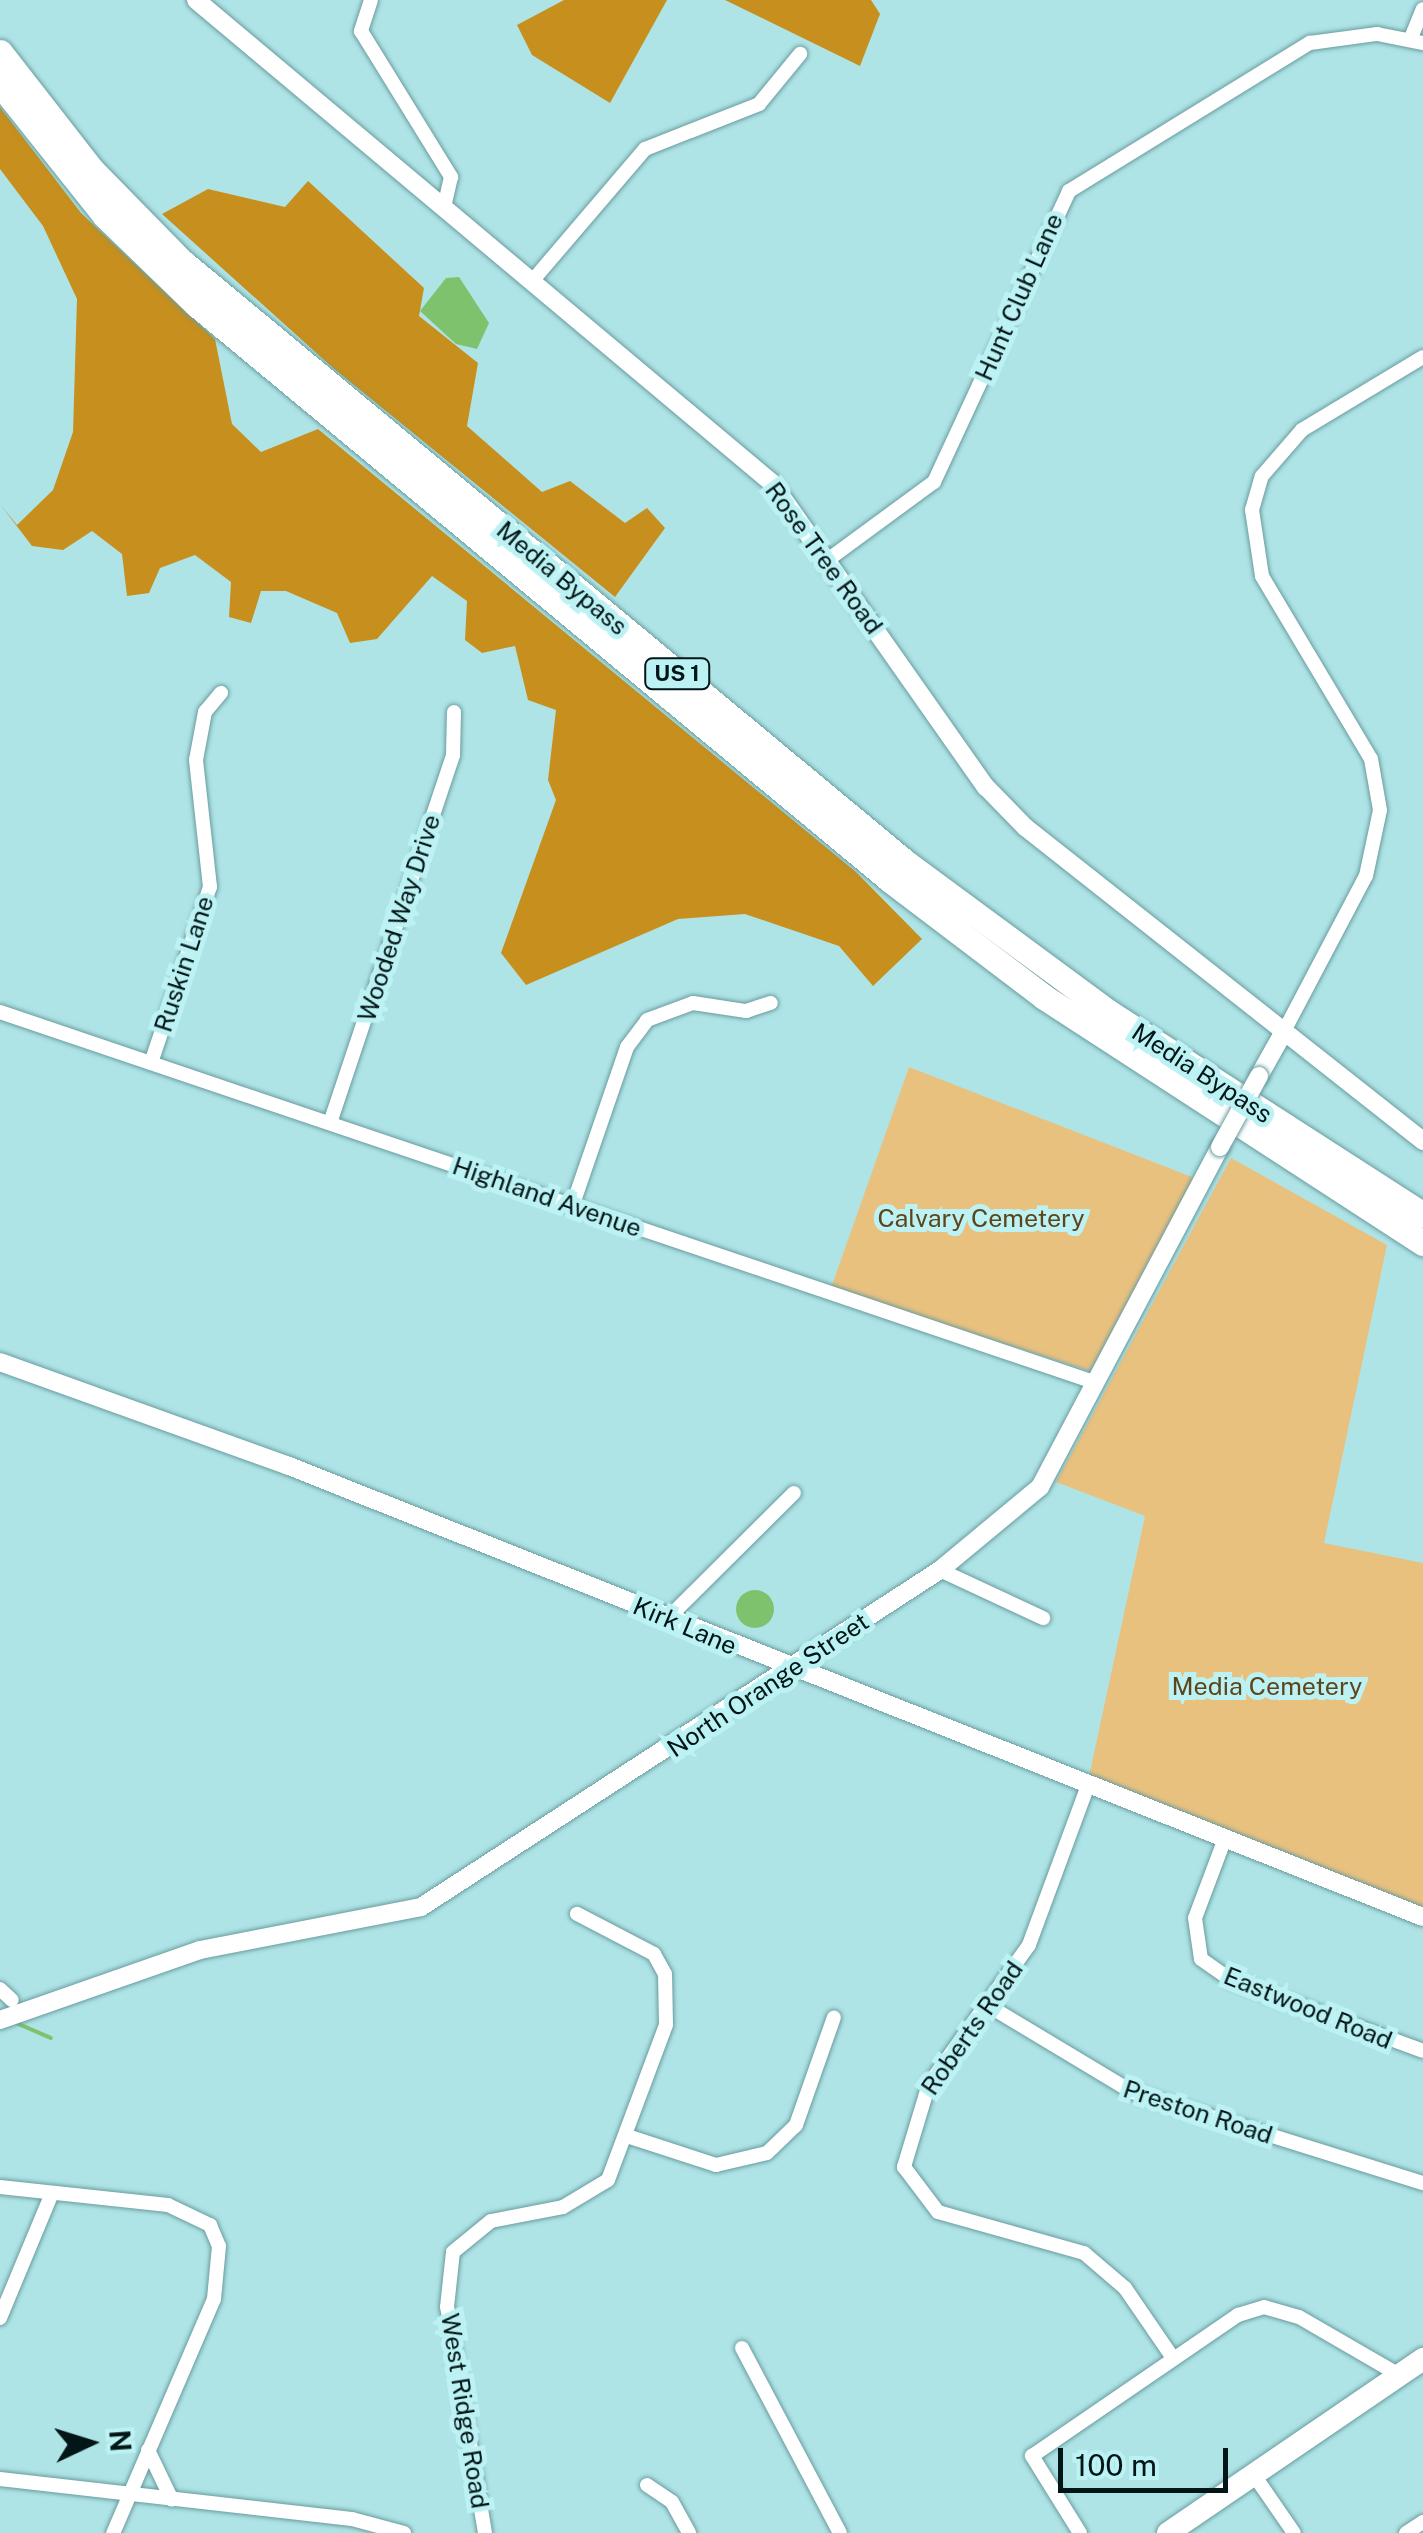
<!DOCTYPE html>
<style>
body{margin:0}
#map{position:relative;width:1423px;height:2533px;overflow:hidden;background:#afe4e7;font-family:"Public Sans",sans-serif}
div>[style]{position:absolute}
.green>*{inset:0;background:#e9c17f}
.forest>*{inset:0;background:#c78f1d}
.water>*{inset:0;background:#7fc26d}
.round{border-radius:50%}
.stream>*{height:4px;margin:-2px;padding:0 2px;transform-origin:2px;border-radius:2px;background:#7fc26d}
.roads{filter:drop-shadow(0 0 2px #699c9e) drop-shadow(0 0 2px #699c9e)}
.minor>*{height:14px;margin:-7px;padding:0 7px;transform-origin:7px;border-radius:7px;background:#fff}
.tertiary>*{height:18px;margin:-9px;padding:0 9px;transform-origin:9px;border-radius:9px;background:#fff}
.primary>*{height:22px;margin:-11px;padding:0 11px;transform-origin:11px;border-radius:11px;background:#fff}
.motorway>*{height:25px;margin:-12.5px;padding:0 12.5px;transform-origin:12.5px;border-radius:12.5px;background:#fff}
.bridges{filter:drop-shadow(0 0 2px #699c9e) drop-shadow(0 0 2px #699c9e)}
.tertiary-bridge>*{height:18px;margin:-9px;padding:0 9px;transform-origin:9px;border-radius:9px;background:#fff}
span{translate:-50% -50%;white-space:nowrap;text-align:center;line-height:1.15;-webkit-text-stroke:10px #bcf2f4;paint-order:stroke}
.shield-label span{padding:2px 8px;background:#bcf2f4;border:2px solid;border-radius:8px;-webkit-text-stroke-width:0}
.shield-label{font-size:22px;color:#031617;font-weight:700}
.street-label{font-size:25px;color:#031617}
.park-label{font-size:25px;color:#5d451b}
.north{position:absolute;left:40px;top:2393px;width:100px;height:100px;-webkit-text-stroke:8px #bcf2f4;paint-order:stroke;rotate:86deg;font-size:28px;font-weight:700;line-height:40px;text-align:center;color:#031617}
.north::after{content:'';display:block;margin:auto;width:35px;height:45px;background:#031617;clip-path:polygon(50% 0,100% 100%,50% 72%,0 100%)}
.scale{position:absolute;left:1058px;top:2448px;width:170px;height:45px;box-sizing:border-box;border:5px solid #031617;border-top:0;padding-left:12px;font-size:30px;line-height:35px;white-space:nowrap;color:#031617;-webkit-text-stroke:8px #bcf2f4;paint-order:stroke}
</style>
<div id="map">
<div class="green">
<div style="clip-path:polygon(909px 1067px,1197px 1179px,1090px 1371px,831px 1288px)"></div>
<div style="clip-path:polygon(1231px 1158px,1387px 1245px,1324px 1543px,1423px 1563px,1423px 1911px,1088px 1781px,1145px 1516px,1056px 1482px)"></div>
</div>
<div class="forest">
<div style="clip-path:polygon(564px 0,667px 0,610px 103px,532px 55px,517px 25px)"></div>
<div style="clip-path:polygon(725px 0,871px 0,880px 14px,860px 66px)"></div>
<div style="clip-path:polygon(0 107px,81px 213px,215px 339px,232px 424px,261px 452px,318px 429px,856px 872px,922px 939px,873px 986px,839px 946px,745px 914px,678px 919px,526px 985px,501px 953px,556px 800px,548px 780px,556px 710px,528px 700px,515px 646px,482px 653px,465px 640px,467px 601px,432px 576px,377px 639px,350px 643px,337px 613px,286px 591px,261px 591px,251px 623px,229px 617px,231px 582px,195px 555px,160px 568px,149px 593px,127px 596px,122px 554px,92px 531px,63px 550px,32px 546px,0 504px,17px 525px,53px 490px,73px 432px,77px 299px,43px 226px,0 169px)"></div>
<div style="clip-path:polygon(308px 181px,424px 288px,419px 316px,478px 363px,467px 426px,542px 492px,570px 481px,625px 523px,647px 508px,665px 528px,615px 597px,333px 368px,162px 214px,208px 189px,285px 207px)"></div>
</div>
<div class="water">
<div style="clip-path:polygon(459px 277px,489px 323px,477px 349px,456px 344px,420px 311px,446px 278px)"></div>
<div class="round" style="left:736px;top:1590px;width:38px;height:38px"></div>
</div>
<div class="stream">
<div style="left:14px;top:2022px;width:40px;rotate:23.4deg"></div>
</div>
<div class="roads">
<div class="minor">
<div style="left:371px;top:0;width:33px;rotate:108deg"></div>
<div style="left:361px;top:31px;width:172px;rotate:58.3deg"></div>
<div style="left:451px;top:177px;width:32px;rotate:103deg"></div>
<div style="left:1411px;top:38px;width:31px;rotate:-68deg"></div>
<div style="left:534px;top:279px;width:171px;rotate:-49.5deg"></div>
<div style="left:645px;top:149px;width:123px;rotate:-21.5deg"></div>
<div style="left:759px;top:104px;width:65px;rotate:-50.6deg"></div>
<div style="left:829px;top:559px;width:130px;rotate:-36.3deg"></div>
<div style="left:934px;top:482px;width:321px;rotate:-65.1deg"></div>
<div style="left:1069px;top:191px;width:283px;rotate:-31.6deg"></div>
<div style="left:1310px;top:43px;width:68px;rotate:-7.7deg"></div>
<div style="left:1377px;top:34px;width:47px;rotate:11.1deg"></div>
<div style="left:0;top:1012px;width:1155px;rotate:18.69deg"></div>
<div style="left:1282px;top:1035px;width:180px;rotate:-62.2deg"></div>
<div style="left:1366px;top:876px;width:67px;rotate:-78deg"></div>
<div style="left:1380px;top:810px;width:52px;rotate:-100deg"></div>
<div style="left:1371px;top:759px;width:213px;rotate:-120.8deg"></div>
<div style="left:1262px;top:576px;width:67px;rotate:-98.6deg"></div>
<div style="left:1252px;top:510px;width:35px;rotate:-74deg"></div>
<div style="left:1262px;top:476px;width:61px;rotate:-49deg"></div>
<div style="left:1302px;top:430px;width:141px;rotate:-31.1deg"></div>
<div style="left:151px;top:1063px;width:186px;rotate:-71.5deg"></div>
<div style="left:210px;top:887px;width:128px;rotate:-96.3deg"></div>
<div style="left:196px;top:760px;width:49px;rotate:-79.4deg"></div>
<div style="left:205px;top:712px;width:25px;rotate:-50deg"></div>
<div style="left:330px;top:1123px;width:388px;rotate:-71.5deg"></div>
<div style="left:453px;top:755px;width:43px;rotate:-88.7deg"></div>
<div style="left:573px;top:1204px;width:166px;rotate:-71deg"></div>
<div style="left:627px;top:1047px;width:34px;rotate:-53deg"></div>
<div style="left:647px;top:1020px;width:49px;rotate:-20.3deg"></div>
<div style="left:693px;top:1003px;width:54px;rotate:8.6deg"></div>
<div style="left:746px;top:1011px;width:26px;rotate:-18deg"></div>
<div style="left:940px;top:1570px;width:114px;rotate:25deg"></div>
<div style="left:669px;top:1617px;width:176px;rotate:-44.8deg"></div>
<div style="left:1087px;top:1788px;width:167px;rotate:110.3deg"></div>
<div style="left:1029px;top:1945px;width:171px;rotate:125.7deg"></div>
<div style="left:929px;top:2084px;width:87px;rotate:106.8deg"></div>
<div style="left:904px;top:2167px;width:56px;rotate:52.9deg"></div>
<div style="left:938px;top:2212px;width:152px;rotate:15.7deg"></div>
<div style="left:1084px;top:2253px;width:54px;rotate:40.5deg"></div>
<div style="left:1125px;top:2288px;width:85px;rotate:55.6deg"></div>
<div style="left:1224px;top:1841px;width:82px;rotate:110.6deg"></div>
<div style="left:1195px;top:1918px;width:41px;rotate:81.7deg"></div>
<div style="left:1201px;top:1959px;width:39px;rotate:35deg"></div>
<div style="left:1233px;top:1981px;width:202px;rotate:20.2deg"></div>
<div style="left:0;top:1989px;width:16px;rotate:43deg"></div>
<div style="left:989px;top:2006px;width:167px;rotate:31deg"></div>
<div style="left:1132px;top:2092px;width:305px;rotate:17.4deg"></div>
<div style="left:627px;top:2136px;width:94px;rotate:18deg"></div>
<div style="left:716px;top:2165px;width:52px;rotate:-13.2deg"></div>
<div style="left:767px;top:2153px;width:40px;rotate:-44deg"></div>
<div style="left:796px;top:2125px;width:114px;rotate:-70.6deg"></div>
<div style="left:0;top:2187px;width:169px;rotate:6.1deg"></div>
<div style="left:168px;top:2205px;width:47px;rotate:25.5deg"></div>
<div style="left:210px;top:2225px;width:23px;rotate:67deg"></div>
<div style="left:219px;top:2246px;width:53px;rotate:95.4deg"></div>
<div style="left:214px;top:2299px;width:255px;rotate:113.3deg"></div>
<div style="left:0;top:2318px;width:135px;rotate:-67.4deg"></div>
<div style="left:742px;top:2348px;width:209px;rotate:62.1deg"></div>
<div style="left:148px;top:2450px;width:55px;rotate:64.4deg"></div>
<div style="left:1254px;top:2475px;width:70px;rotate:55.4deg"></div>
<div style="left:0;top:2479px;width:354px;rotate:6.5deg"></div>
<div style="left:352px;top:2519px;width:54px;rotate:15.1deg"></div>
<div style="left:647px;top:2485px;width:30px;rotate:34deg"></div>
<div style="left:672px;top:2502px;width:35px;rotate:61deg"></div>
<div style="left:485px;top:2533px;width:229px;rotate:-99.5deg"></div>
<div style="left:447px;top:2307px;width:55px;rotate:-83.8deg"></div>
<div style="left:453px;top:2252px;width:49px;rotate:-39.2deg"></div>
<div style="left:491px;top:2221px;width:73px;rotate:-11deg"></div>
<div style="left:563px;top:2207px;width:52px;rotate:-31deg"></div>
<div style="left:608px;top:2180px;width:165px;rotate:-69.5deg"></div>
<div style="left:666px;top:2025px;width:51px;rotate:-91.1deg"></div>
<div style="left:665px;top:1974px;width:23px;rotate:-119deg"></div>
<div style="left:654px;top:1954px;width:87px;rotate:-152.5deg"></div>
<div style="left:1080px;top:2533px;width:91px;rotate:-121.9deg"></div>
<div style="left:1032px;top:2456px;width:250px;rotate:-34.4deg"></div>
<div style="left:1238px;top:2315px;width:27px;rotate:-17deg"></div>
<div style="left:1264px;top:2307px;width:36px;rotate:16deg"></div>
<div style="left:1299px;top:2317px;width:116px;rotate:30.1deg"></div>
<div style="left:1406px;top:2533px;width:20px;rotate:-33deg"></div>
</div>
<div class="tertiary">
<div style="left:196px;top:0;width:752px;rotate:39.98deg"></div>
<div style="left:772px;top:483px;width:372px;rotate:54.9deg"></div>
<div style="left:986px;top:787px;width:56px;rotate:45.7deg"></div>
<div style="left:1025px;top:827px;width:507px;rotate:38.27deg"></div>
<div style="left:1259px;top:1076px;width:47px;rotate:-60.7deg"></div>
<div style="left:0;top:1362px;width:307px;rotate:19.8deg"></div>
<div style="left:289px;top:1466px;width:1220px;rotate:21.69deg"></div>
<div style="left:0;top:2020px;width:212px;rotate:-19.3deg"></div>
<div style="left:200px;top:1950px;width:225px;rotate:-11deg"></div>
<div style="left:421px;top:1907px;width:619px;rotate:-33deg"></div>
<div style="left:940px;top:1570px;width:130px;rotate:-39.7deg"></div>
<div style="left:1040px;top:1487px;width:385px;rotate:-62.1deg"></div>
</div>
<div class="primary">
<div style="left:1168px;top:2533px;width:309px;rotate:-34.3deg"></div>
</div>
<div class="motorway">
<div style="left:0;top:52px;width:150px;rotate:52.1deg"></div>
<div style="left:92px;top:170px;width:126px;rotate:45.6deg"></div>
<div style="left:180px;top:260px;width:942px;rotate:39.7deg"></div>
<div style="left:905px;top:862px;width:255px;rotate:36.4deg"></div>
<div style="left:1110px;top:1013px;width:373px;rotate:32.8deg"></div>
<div style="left:0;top:84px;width:169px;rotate:51.5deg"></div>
<div style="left:105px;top:216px;width:128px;rotate:44.1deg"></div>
<div style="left:197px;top:305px;width:900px;rotate:39.68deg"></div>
<div style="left:890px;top:880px;width:193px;rotate:37.2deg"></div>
<div style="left:1044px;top:997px;width:452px;rotate:33deg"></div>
</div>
</div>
<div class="bridges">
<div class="tertiary-bridge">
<div style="left:1220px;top:1147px;width:81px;rotate:-61.2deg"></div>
</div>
</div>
<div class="shield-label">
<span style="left:677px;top:674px">US 1</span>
</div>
<div class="street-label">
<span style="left:1019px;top:297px;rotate:-66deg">Hunt Club Lane</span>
<span style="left:824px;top:558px;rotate:54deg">Rose Tree Road</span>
<span style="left:562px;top:578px;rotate:40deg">Media Bypass</span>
<span style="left:399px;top:918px;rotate:-72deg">Wooded Way Drive</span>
<span style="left:184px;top:964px;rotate:-72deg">Ruskin Lane</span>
<span style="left:1202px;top:1073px;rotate:33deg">Media Bypass</span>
<span style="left:547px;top:1197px;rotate:19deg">Highland Avenue</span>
<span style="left:685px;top:1626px;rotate:23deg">Kirk Lane</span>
<span style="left:768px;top:1685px;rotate:-34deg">North Orange Street</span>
<span style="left:1308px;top:2008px;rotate:22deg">Eastwood Road</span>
<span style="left:972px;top:2028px;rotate:-55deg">Roberts Road</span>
<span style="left:1198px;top:2112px;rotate:18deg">Preston Road</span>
<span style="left:465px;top:2411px;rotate:81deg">West Ridge Road</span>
</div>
<div class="park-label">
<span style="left:981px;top:1218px">Calvary Cemetery</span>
<span style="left:1267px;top:1686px">Media Cemetery</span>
</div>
<div class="north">N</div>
<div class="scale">100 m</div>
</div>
